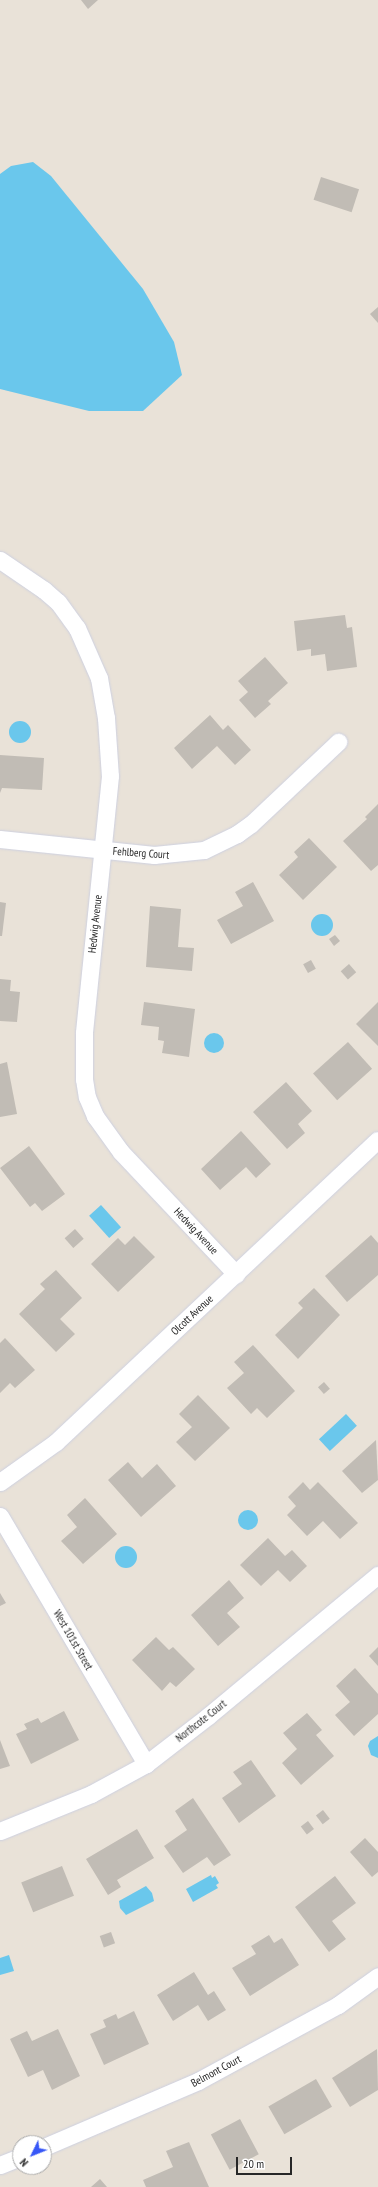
<!DOCTYPE html>
<style>
body{margin:0}
#map{position:relative;width:378px;height:2187px;overflow:hidden;background:#e9e2d8;font-family:"PT Sans Narrow",sans-serif}
div>[style]{position:absolute}
.water>*{inset:0;background:#6ac7ec;transform-origin:0 0}
.round{border-radius:50%}
.building>*{inset:0;background:#c1bcb5;transform-origin:0 0}
.roads{filter:drop-shadow(0 0 1px #cdd0e0) drop-shadow(0 0 1px #cdd0e0)}
.street>*{height:17px;margin:-8.5px;padding:0 8.5px;transform-origin:8.5px;border-radius:8.5px;background:#fff}
span{translate:-50% -50%;white-space:nowrap;text-align:center;line-height:1.15;-webkit-text-stroke:3px #fff;paint-order:stroke}
.street-label{font-size:11px;color:#272727}
.north{position:absolute;left:12px;top:2135px;width:40px;height:40px;box-sizing:border-box;background:#fff;border:1px solid #a9a9a9;border-radius:50%;rotate:227deg;font-size:11px;font-weight:700;line-height:16px;text-align:center;color:#272727}
.north::after{content:'';display:block;margin:auto;width:14px;height:18px;background:#3757f7;clip-path:polygon(50% 0,100% 100%,50% 72%,0 100%)}
.scale{position:absolute;left:236px;top:2157px;width:56px;height:18px;box-sizing:border-box;border:2px solid #272727;border-top:0;padding-left:5px;font-size:12px;line-height:14px;white-space:nowrap;color:#272727;-webkit-text-stroke:3px #fff;paint-order:stroke}
</style>
<div id="map">
<div class="water">
<div style="clip-path:polygon(33px 162px,51px 176px,143px 289px,174px 342px,182px 375px,143px 411px,89px 411px,0 389px,0 174px,11px 166px)"></div>
<div class="round" style="left:9px;top:721px;width:22px;height:22px"></div>
<div class="round" style="left:311px;top:914px;width:22px;height:22px"></div>
<div class="round" style="left:204px;top:1033px;width:20px;height:20px"></div>
<div style="left:101px;top:1205px;width:30px;height:16px;rotate:48deg"></div>
<div style="left:346px;top:1414px;width:16px;height:37px;rotate:47deg"></div>
<div class="round" style="left:238px;top:1510px;width:20px;height:20px"></div>
<div class="round" style="left:115px;top:1546px;width:22px;height:22px"></div>
<div style="clip-path:polygon(378px 1736px,378px 1758px,371px 1755px,368px 1746px,370px 1741px)"></div>
<div style="clip-path:polygon(211px 1875px,212px 1878px,215px 1876px,219px 1883px,216px 1885px,218px 1888px,193px 1902px,186px 1889px)"></div>
<div style="clip-path:polygon(146px 1886px,152px 1893px,154px 1901px,126px 1915px,120px 1908px,119px 1901px)"></div>
<div style="clip-path:polygon(9px 1955px,14px 1971px,0 1975px,0 1958px)"></div>
</div>
<div class="building">
<div style="clip-path:polygon(81px 0,98px 0,88px 9px)"></div>
<div style="left:321px;top:177px;width:40px;height:24px;rotate:18deg"></div>
<div style="clip-path:polygon(378px 307px,378px 323px,370px 314px)"></div>
<div style="clip-path:polygon(345px 615px,347px 628px,352px 627px,357px 667px,327px 671px,325px 654px,311px 656px,311px 649px,297px 651px,294px 621px)"></div>
<div style="clip-path:polygon(265px 657px,288px 683px,268px 701px,271px 704px,255px 718px,239px 700px,248px 692px,238px 681px)"></div>
<div style="clip-path:polygon(210px 715px,223px 730px,228px 725px,251px 750px,235px 765px,217px 746px,192px 769px,174px 748px)"></div>
<div style="clip-path:polygon(0 755px,44px 758px,42px 790px,2px 788px,0 793px)"></div>
<div style="clip-path:polygon(378px 804px,378px 865px,371px 871px,343px 841px,367px 819px,365px 817px)"></div>
<div style="clip-path:polygon(309px 838px,337px 867px,303px 900px,279px 875px,298px 857px,294px 852px)"></div>
<div style="clip-path:polygon(253px 882px,274px 921px,231px 944px,217px 920px,243px 906px,235px 892px)"></div>
<div style="clip-path:polygon(0 902px,6px 903px,2px 936px,0 936px)"></div>
<div style="clip-path:polygon(150px 906px,181px 909px,178px 947px,194px 948px,192px 971px,146px 967px)"></div>
<div style="clip-path:polygon(335px 935px,340px 941px,334px 946px,329px 939px)"></div>
<div style="left:311px;top:960px;width:10px;height:9px;rotate:61deg"></div>
<div style="left:349px;top:964px;width:11px;height:11px;rotate:49deg"></div>
<div style="clip-path:polygon(0 979px,11px 980px,10px 991px,20px 992px,17px 1022px,0 1021px)"></div>
<div style="clip-path:polygon(144px 1002px,195px 1009px,189px 1057px,162px 1053px,164px 1041px,158px 1040px,159px 1027px,141px 1025px)"></div>
<div style="clip-path:polygon(378px 1002px,378px 1046px,356px 1024px)"></div>
<div style="left:348px;top:1042px;width:36px;height:47px;rotate:48deg"></div>
<div style="clip-path:polygon(7px 1062px,17px 1114px,0 1117px,0 1064px)"></div>
<div style="clip-path:polygon(286px 1082px,312px 1111px,298px 1124px,305px 1133px,287px 1149px,253px 1112px)"></div>
<div style="clip-path:polygon(241px 1131px,271px 1164px,256px 1178px,246px 1167px,220px 1190px,201px 1169px)"></div>
<div style="clip-path:polygon(29px 1146px,65px 1194px,42px 1211px,35px 1203px,30px 1207px,0 1168px)"></div>
<div style="left:75px;top:1229px;width:13px;height:14px;rotate:48deg"></div>
<div style="clip-path:polygon(371px 1235px,378px 1243px,378px 1275px,347px 1302px,325px 1276px)"></div>
<div style="clip-path:polygon(134px 1236px,155px 1257px,118px 1292px,91px 1264px,118px 1238px,125px 1245px)"></div>
<div style="clip-path:polygon(56px 1270px,82px 1298px,60px 1319px,75px 1334px,56px 1352px,19px 1314px,45px 1289px,40px 1284px)"></div>
<div style="clip-path:polygon(314px 1288px,340px 1315px,298px 1359px,275px 1335px,303px 1308px,298px 1303px)"></div>
<div style="clip-path:polygon(5px 1338px,35px 1370px,15px 1388px,10px 1383px,0 1393px,0 1343px)"></div>
<div style="clip-path:polygon(253px 1345px,295px 1391px,267px 1418px,257px 1408px,251px 1414px,227px 1388px,244px 1373px,234px 1362px)"></div>
<div style="left:324px;top:1382px;width:9px;height:8px;rotate:49deg"></div>
<div style="clip-path:polygon(198px 1395px,230px 1428px,195px 1461px,176px 1442px,192px 1427px,179px 1414px)"></div>
<div style="clip-path:polygon(376px 1440px,378px 1480px,362px 1493px,342px 1471px)"></div>
<div style="clip-path:polygon(128px 1462px,142px 1478px,157px 1464px,176px 1486px,141px 1517px,108px 1480px)"></div>
<div style="clip-path:polygon(303px 1482px,310px 1490px,318px 1482px,358px 1523px,340px 1539px,323px 1521px,307px 1536px,287px 1515px,296px 1506px,288px 1497px)"></div>
<div style="clip-path:polygon(85px 1498px,117px 1534px,83px 1564px,61px 1541px,77px 1527px,67px 1515px)"></div>
<div style="clip-path:polygon(268px 1538px,285px 1556px,292px 1550px,307px 1566px,290px 1582px,278px 1570px,261px 1586px,240px 1565px)"></div>
<div style="clip-path:polygon(229px 1580px,244px 1598px,227px 1613px,240px 1627px,218px 1646px,191px 1615px)"></div>
<div style="clip-path:polygon(0 1593px,6px 1603px,0 1606px)"></div>
<div style="clip-path:polygon(156px 1637px,169px 1650px,173px 1647px,195px 1669px,176px 1687px,170px 1682px,162px 1691px,132px 1660px)"></div>
<div style="clip-path:polygon(378px 1647px,378px 1666px,369px 1656px)"></div>
<div style="clip-path:polygon(355px 1668px,378px 1694px,378px 1714px,354px 1736px,335px 1715px,350px 1702px,336px 1686px)"></div>
<div style="clip-path:polygon(64px 1711px,79px 1740px,31px 1764px,16px 1734px,27px 1729px,24px 1724px,38px 1718px,41px 1723px)"></div>
<div style="clip-path:polygon(307px 1713px,322px 1730px,316px 1735px,334px 1756px,301px 1785px,282px 1763px,297px 1749px,283px 1733px)"></div>
<div style="clip-path:polygon(0 1740px,10px 1766px,0 1769px)"></div>
<div style="clip-path:polygon(251px 1760px,276px 1796px,239px 1823px,222px 1798px,242px 1784px,233px 1772px)"></div>
<div style="clip-path:polygon(193px 1798px,231px 1855px,214px 1866px,207px 1857px,183px 1873px,164px 1846px,187px 1830px,175px 1811px)"></div>
<div style="left:323px;top:1810px;width:11px;height:9px;rotate:52deg"></div>
<div style="left:308px;top:1821px;width:10px;height:9px;rotate:53deg"></div>
<div style="clip-path:polygon(137px 1829px,154px 1858px,117px 1880px,121px 1887px,108px 1895px,86px 1859px)"></div>
<div style="clip-path:polygon(365px 1838px,378px 1852px,378px 1872px,372px 1877px,350px 1852px)"></div>
<div style="left:62px;top:1866px;width:32px;height:44px;rotate:68deg"></div>
<div style="clip-path:polygon(335px 1876px,356px 1903px,332px 1921px,346px 1939px,329px 1952px,295px 1907px)"></div>
<div style="left:111px;top:1932px;width:12px;height:12px;rotate:70deg"></div>
<div style="clip-path:polygon(269px 1935px,274px 1943px,282px 1938px,299px 1965px,250px 1996px,232px 1968px,256px 1954px,251px 1946px)"></div>
<div style="clip-path:polygon(194px 1972px,208px 1995px,214px 1991px,226px 2010px,208px 2021px,198px 2005px,173px 2021px,157px 1995px)"></div>
<div style="clip-path:polygon(134px 2011px,149px 2044px,104px 2065px,90px 2034px,106px 2027px,103px 2020px,116px 2014px,118px 2019px)"></div>
<div style="clip-path:polygon(58px 2029px,80px 2076px,52px 2090px,43px 2070px,28px 2077px,10px 2039px,27px 2031px,32px 2041px)"></div>
<div style="clip-path:polygon(377px 2049px,378px 2090px,350px 2107px,332px 2078px)"></div>
<div style="left:316px;top:2079px;width:32px;height:55px;rotate:60deg"></div>
<div style="left:240px;top:2119px;width:40px;height:33px;rotate:62deg"></div>
<div style="clip-path:polygon(189px 2142px,209px 2187px,146px 2187px,143px 2180px,173px 2167px,166px 2151px)"></div>
<div style="clip-path:polygon(100px 2179px,107px 2187px,91px 2187px)"></div>
</div>
<div class="roads">
<div class="street">
<div style="left:0;top:560px;width:53px;rotate:34.3deg"></div>
<div style="left:44px;top:590px;width:18px;rotate:41deg"></div>
<div style="left:58px;top:602px;width:32px;rotate:54deg"></div>
<div style="left:77px;top:628px;width:55px;rotate:66.3deg"></div>
<div style="left:99px;top:678px;width:41px;rotate:80.1deg"></div>
<div style="left:106px;top:718px;width:58px;rotate:86.1deg"></div>
<div style="left:110px;top:776px;width:258px;rotate:95.8deg"></div>
<div style="left:84px;top:1033px;width:46px;rotate:90deg"></div>
<div style="left:84px;top:1079px;width:18px;rotate:81deg"></div>
<div style="left:87px;top:1097px;width:21px;rotate:67deg"></div>
<div style="left:95px;top:1116px;width:44px;rotate:54.2deg"></div>
<div style="left:121px;top:1152px;width:168px;rotate:46.7deg"></div>
<div style="left:0;top:839px;width:155px;rotate:5.9deg"></div>
<div style="left:154px;top:855px;width:50px;rotate:-5.7deg"></div>
<div style="left:204px;top:850px;width:37px;rotate:-26deg"></div>
<div style="left:237px;top:834px;width:17px;rotate:-36deg"></div>
<div style="left:251px;top:824px;width:120px;rotate:-43.3deg"></div>
<div style="left:0;top:1482px;width:69px;rotate:-35.5deg"></div>
<div style="left:56px;top:1442px;width:441px;rotate:-43.2deg"></div>
<div style="left:0;top:1516px;width:288px;rotate:59.5deg"></div>
<div style="left:0;top:1831px;width:98px;rotate:-22.1deg"></div>
<div style="left:91px;top:1794px;width:63px;rotate:-28.6deg"></div>
<div style="left:146px;top:1764px;width:78px;rotate:-37.7deg"></div>
<div style="left:208px;top:1716px;width:221px;rotate:-39.7deg"></div>
<div style="left:44px;top:2147px;width:168px;rotate:-23.2deg"></div>
<div style="left:198px;top:2081px;width:159px;rotate:-28.5deg"></div>
<div style="left:338px;top:2005px;width:49px;rotate:-35.9deg"></div>
<div style="left:0;top:2165px;width:22px;rotate:-22deg"></div>
</div>
</div>
<div class="street-label">
<span style="left:141px;top:853px;rotate:4deg">Fehlberg Court</span>
<span style="left:95px;top:924px;rotate:-84deg">Hedwig Avenue</span>
<span style="left:196px;top:1231px;rotate:47deg">Hedwig Avenue</span>
<span style="left:192px;top:1315px;rotate:-43deg">Olcott Avenue</span>
<span style="left:73px;top:1640px;rotate:60deg">West 101st Street</span>
<span style="left:201px;top:1721px;rotate:-38deg">Northcote Court</span>
<span style="left:216px;top:2071px;rotate:-28deg">Belmont Court</span>
</div>
<div class="north">N</div>
<div class="scale">20 m</div>
</div>
